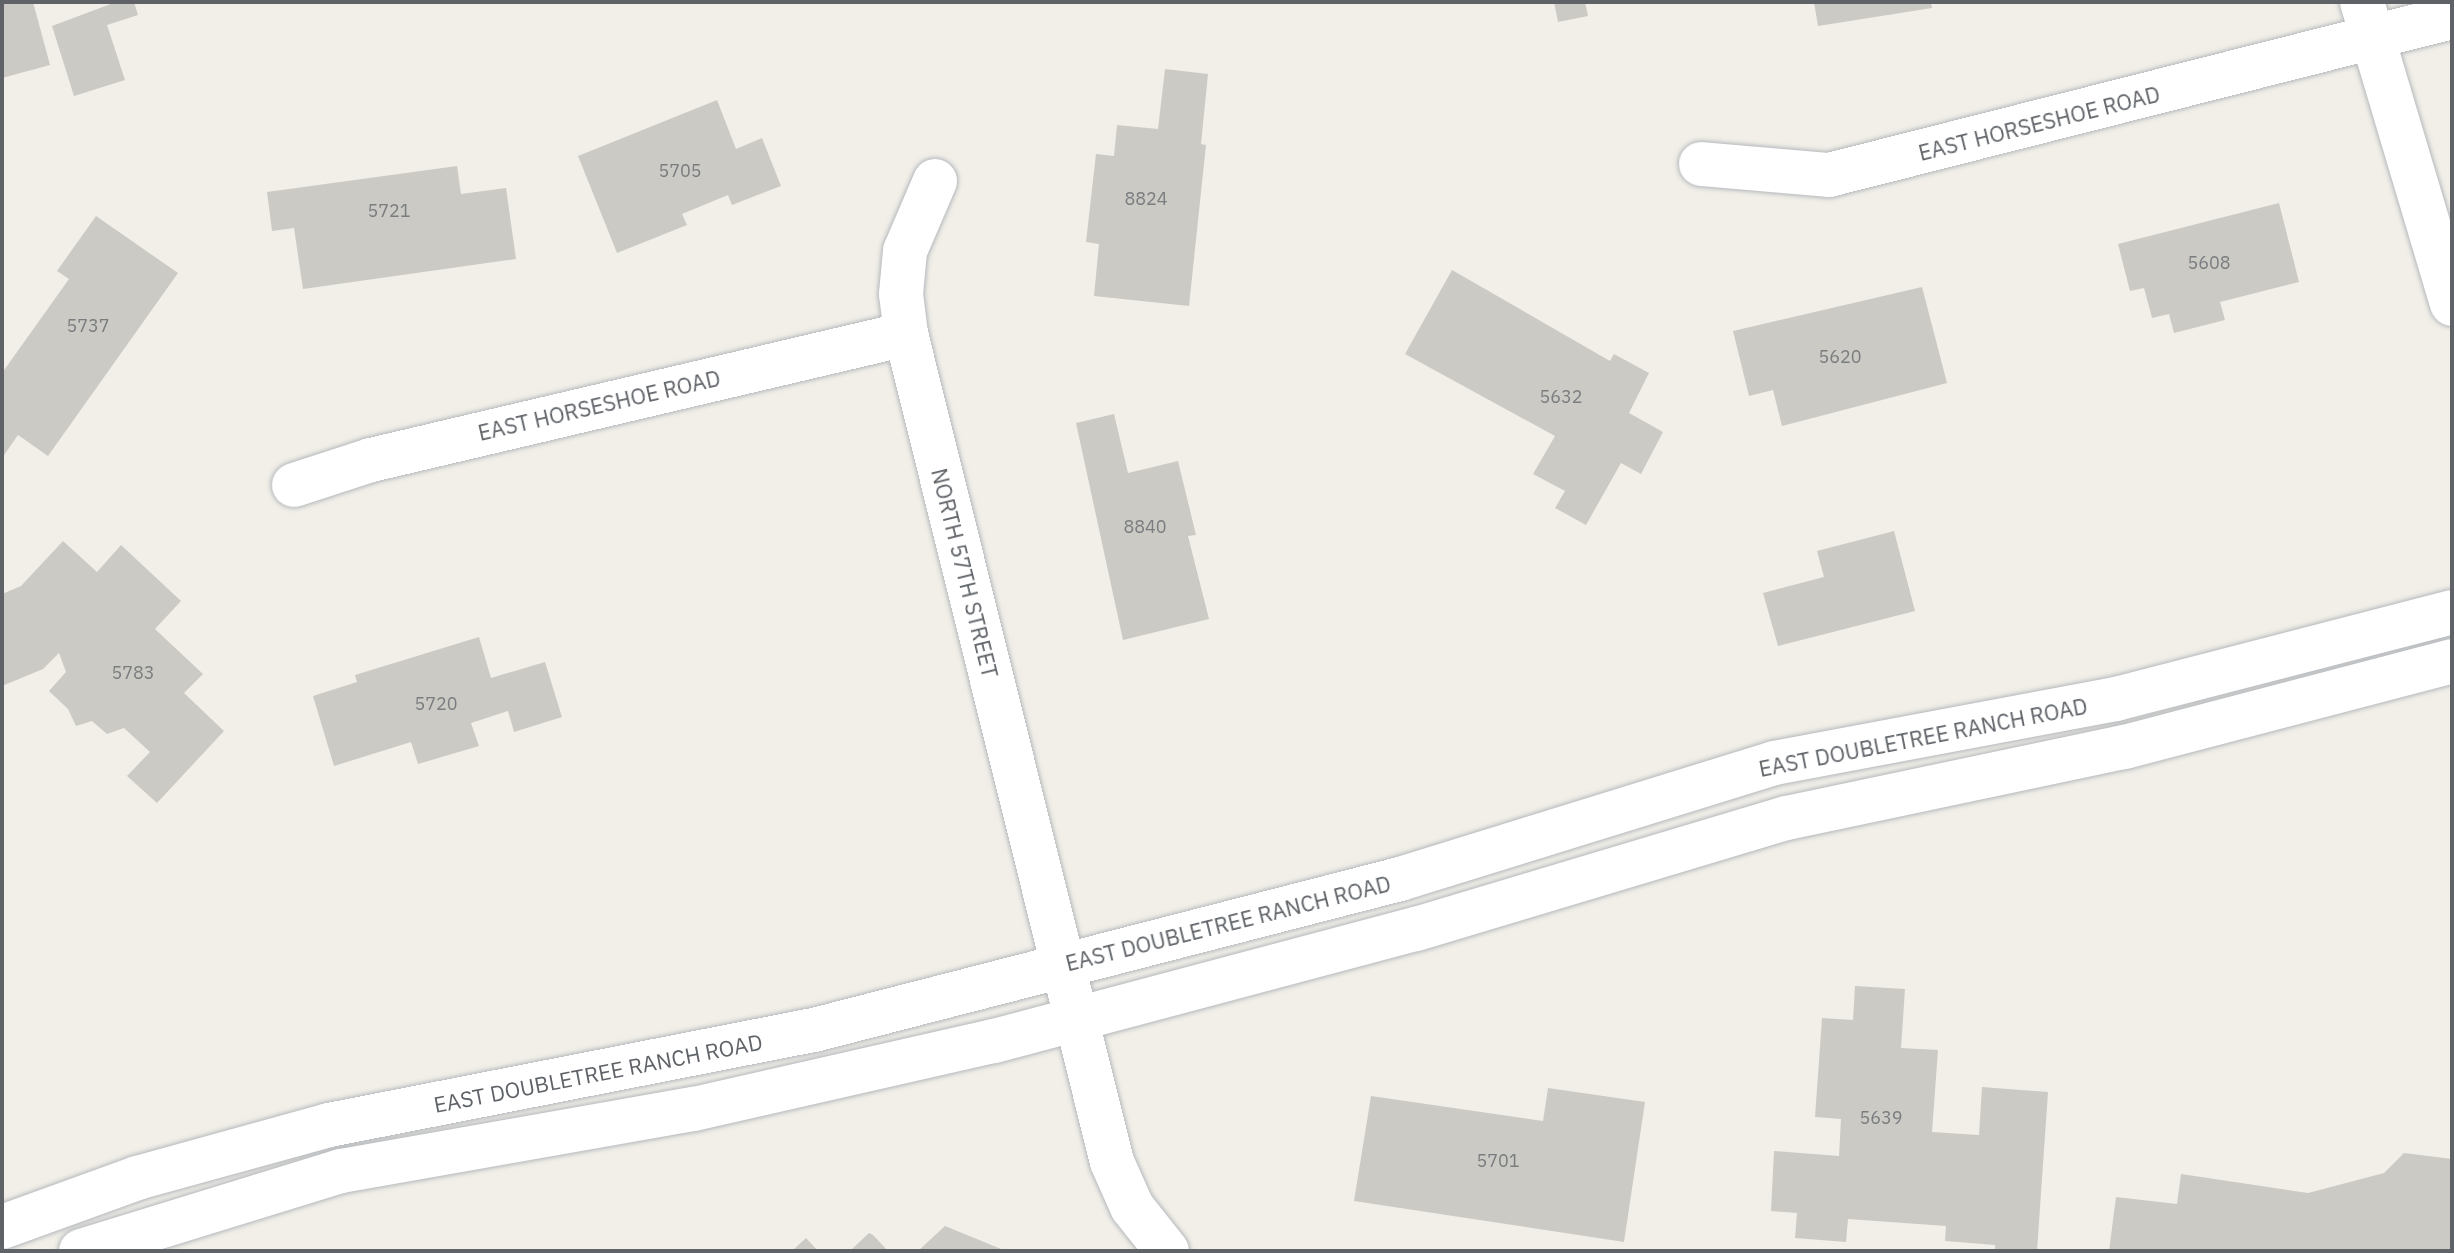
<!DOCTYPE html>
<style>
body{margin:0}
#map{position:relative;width:2454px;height:1253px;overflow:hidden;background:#f1efe8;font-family:"IBM Plex Sans",sans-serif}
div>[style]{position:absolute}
.building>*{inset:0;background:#cccac5}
.roads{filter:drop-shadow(0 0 2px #b5b8bc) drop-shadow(0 0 2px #b5b8bc)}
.street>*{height:44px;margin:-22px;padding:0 22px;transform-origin:22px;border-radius:22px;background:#fff}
.secondary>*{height:44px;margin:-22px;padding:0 22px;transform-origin:22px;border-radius:22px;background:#fff}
span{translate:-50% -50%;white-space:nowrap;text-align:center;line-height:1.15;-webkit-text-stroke:8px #fff;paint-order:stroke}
.number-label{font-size:18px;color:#7a7d7f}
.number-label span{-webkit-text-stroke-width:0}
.street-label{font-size:22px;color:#5f6368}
.frame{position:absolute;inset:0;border:4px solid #5f6368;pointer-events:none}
</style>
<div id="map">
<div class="building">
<div style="clip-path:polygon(2px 2px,33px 2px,50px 65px,2px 78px)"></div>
<div style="clip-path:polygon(116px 2px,134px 2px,138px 15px,107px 25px,125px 80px,74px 96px,52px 26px)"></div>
<div style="clip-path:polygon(1554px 2px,1585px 2px,1588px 16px,1558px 22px)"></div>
<div style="clip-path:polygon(1814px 2px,1931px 2px,1932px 8px,1818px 26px)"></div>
<div style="clip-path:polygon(1165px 69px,1208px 74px,1201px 144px,1206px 145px,1189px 306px,1094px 296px,1099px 244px,1086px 242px,1096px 154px,1114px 156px,1117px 125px,1158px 129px)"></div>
<div style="clip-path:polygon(717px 100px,736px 149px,762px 138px,781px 186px,732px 205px,728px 195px,682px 214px,687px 225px,617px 253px,578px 156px)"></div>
<div style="clip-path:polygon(457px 166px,461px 194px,506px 188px,516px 259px,303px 289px,294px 228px,272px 231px,267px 192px)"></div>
<div style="clip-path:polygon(2279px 203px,2299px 282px,2220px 302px,2225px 320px,2174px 333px,2169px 314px,2152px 318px,2144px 288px,2130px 291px,2118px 244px)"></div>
<div style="clip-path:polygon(96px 216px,178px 273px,48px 456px,18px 435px,2px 458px,2px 373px,69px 279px,57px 271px)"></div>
<div style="clip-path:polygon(1452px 270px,1610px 361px,1614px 354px,1649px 373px,1629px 413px,1663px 432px,1641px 474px,1621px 463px,1586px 525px,1555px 508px,1565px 491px,1533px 474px,1555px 436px,1405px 354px)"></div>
<div style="clip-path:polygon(1922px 287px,1947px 383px,1782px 426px,1773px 390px,1749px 396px,1733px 331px)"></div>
<div style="clip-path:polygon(1114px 414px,1128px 473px,1178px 461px,1196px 535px,1188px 536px,1209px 619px,1123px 640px,1076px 423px)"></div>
<div style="clip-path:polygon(1894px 531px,1915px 611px,1778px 646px,1763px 593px,1824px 577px,1817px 551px)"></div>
<div style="clip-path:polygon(63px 541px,97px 572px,121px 545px,181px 601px,155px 629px,203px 674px,184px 693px,224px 731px,157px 803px,127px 776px,150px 752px,124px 728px,107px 734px,92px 721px,76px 726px,68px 709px,49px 691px,66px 672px,59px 653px,43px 669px,2px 686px,2px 594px,21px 586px)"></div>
<div style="clip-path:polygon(479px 637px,491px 678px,545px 662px,562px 717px,514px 732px,508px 711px,471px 723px,479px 746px,418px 764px,411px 742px,334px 766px,313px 696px,357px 682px,355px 675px)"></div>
<div style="clip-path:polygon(1855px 986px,1905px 989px,1901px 1048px,1938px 1050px,1932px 1132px,1979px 1135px,1982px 1087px,2048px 1092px,2037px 1251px,1995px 1251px,1995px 1245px,1945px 1241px,1946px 1226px,1848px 1219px,1846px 1242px,1795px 1238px,1797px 1213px,1771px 1211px,1774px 1151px,1839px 1156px,1841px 1119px,1815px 1117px,1822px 1018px,1853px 1020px)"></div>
<div style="clip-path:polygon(1548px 1088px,1645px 1102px,1624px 1242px,1354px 1201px,1371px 1096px,1543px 1121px)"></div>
<div style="clip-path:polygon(2404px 1153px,2452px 1159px,2452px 1249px,2109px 1251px,2116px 1197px,2177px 1204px,2181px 1174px,2308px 1193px,2384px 1173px)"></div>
<div style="clip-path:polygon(945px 1226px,1006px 1251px,918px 1251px)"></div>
<div style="clip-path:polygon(869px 1233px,873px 1235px,888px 1251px,850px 1251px)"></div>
<div style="clip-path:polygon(806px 1238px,818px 1251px,792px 1251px)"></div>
</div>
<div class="roads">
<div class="street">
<div style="left:1701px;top:164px;width:128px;rotate:4.9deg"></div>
<div style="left:1829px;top:175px;width:643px;rotate:-14.23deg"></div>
<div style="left:935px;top:181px;width:76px;rotate:113.2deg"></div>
<div style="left:905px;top:251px;width:43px;rotate:95.3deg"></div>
<div style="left:901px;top:294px;width:40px;rotate:82.9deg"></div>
<div style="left:906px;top:334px;width:853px;rotate:76.03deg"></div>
<div style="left:1112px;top:1162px;width:49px;rotate:66deg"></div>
<div style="left:1132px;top:1207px;width:56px;rotate:51.5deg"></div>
<div style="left:294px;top:485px;width:81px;rotate:-18deg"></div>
<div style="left:371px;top:460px;width:550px;rotate:-13.25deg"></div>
</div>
<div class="secondary">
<div style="left:2362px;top:2px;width:315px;rotate:73.4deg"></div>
<div style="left:2px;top:1227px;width:144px;rotate:-19.9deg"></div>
<div style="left:137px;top:1178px;width:199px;rotate:-15.4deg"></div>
<div style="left:329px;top:1125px;width:494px;rotate:-11.1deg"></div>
<div style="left:814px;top:1030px;width:605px;rotate:-14.45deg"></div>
<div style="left:1400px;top:879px;width:392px;rotate:-17.2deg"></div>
<div style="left:1774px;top:763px;width:348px;rotate:-10.6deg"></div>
<div style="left:2116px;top:699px;width:347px;rotate:-14.5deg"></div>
<div style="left:81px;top:1251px;width:272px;rotate:-17.1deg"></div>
<div style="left:341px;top:1171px;width:358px;rotate:-10deg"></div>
<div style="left:694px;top:1109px;width:308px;rotate:-12.8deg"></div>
<div style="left:994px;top:1041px;width:437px;rotate:-14.9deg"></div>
<div style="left:1416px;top:929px;width:387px;rotate:-16.7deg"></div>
<div style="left:1787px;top:818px;width:345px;rotate:-11.9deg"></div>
<div style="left:2125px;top:747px;width:338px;rotate:-14.7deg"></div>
</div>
</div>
<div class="number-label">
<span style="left:680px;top:171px">5705</span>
<span style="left:1146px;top:199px">8824</span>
<span style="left:389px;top:211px">5721</span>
<span style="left:2209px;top:263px">5608</span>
<span style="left:88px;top:326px">5737</span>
<span style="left:1840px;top:357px">5620</span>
<span style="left:1561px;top:397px">5632</span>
<span style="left:1145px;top:527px">8840</span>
<span style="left:133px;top:673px">5783</span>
<span style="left:436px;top:704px">5720</span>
<span style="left:1881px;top:1118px">5639</span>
<span style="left:1498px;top:1161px">5701</span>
</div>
<div class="street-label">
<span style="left:2039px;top:123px;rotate:-14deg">EAST HORSESHOE ROAD</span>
<span style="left:599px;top:405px;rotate:-13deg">EAST HORSESHOE ROAD</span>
<span style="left:965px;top:573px;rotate:76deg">NORTH 57TH STREET</span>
<span style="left:1923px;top:737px;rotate:-11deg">EAST DOUBLETREE RANCH ROAD</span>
<span style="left:1228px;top:923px;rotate:-14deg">EAST DOUBLETREE RANCH ROAD</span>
<span style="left:598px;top:1073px;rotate:-11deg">EAST DOUBLETREE RANCH ROAD</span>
</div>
<div class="frame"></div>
</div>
